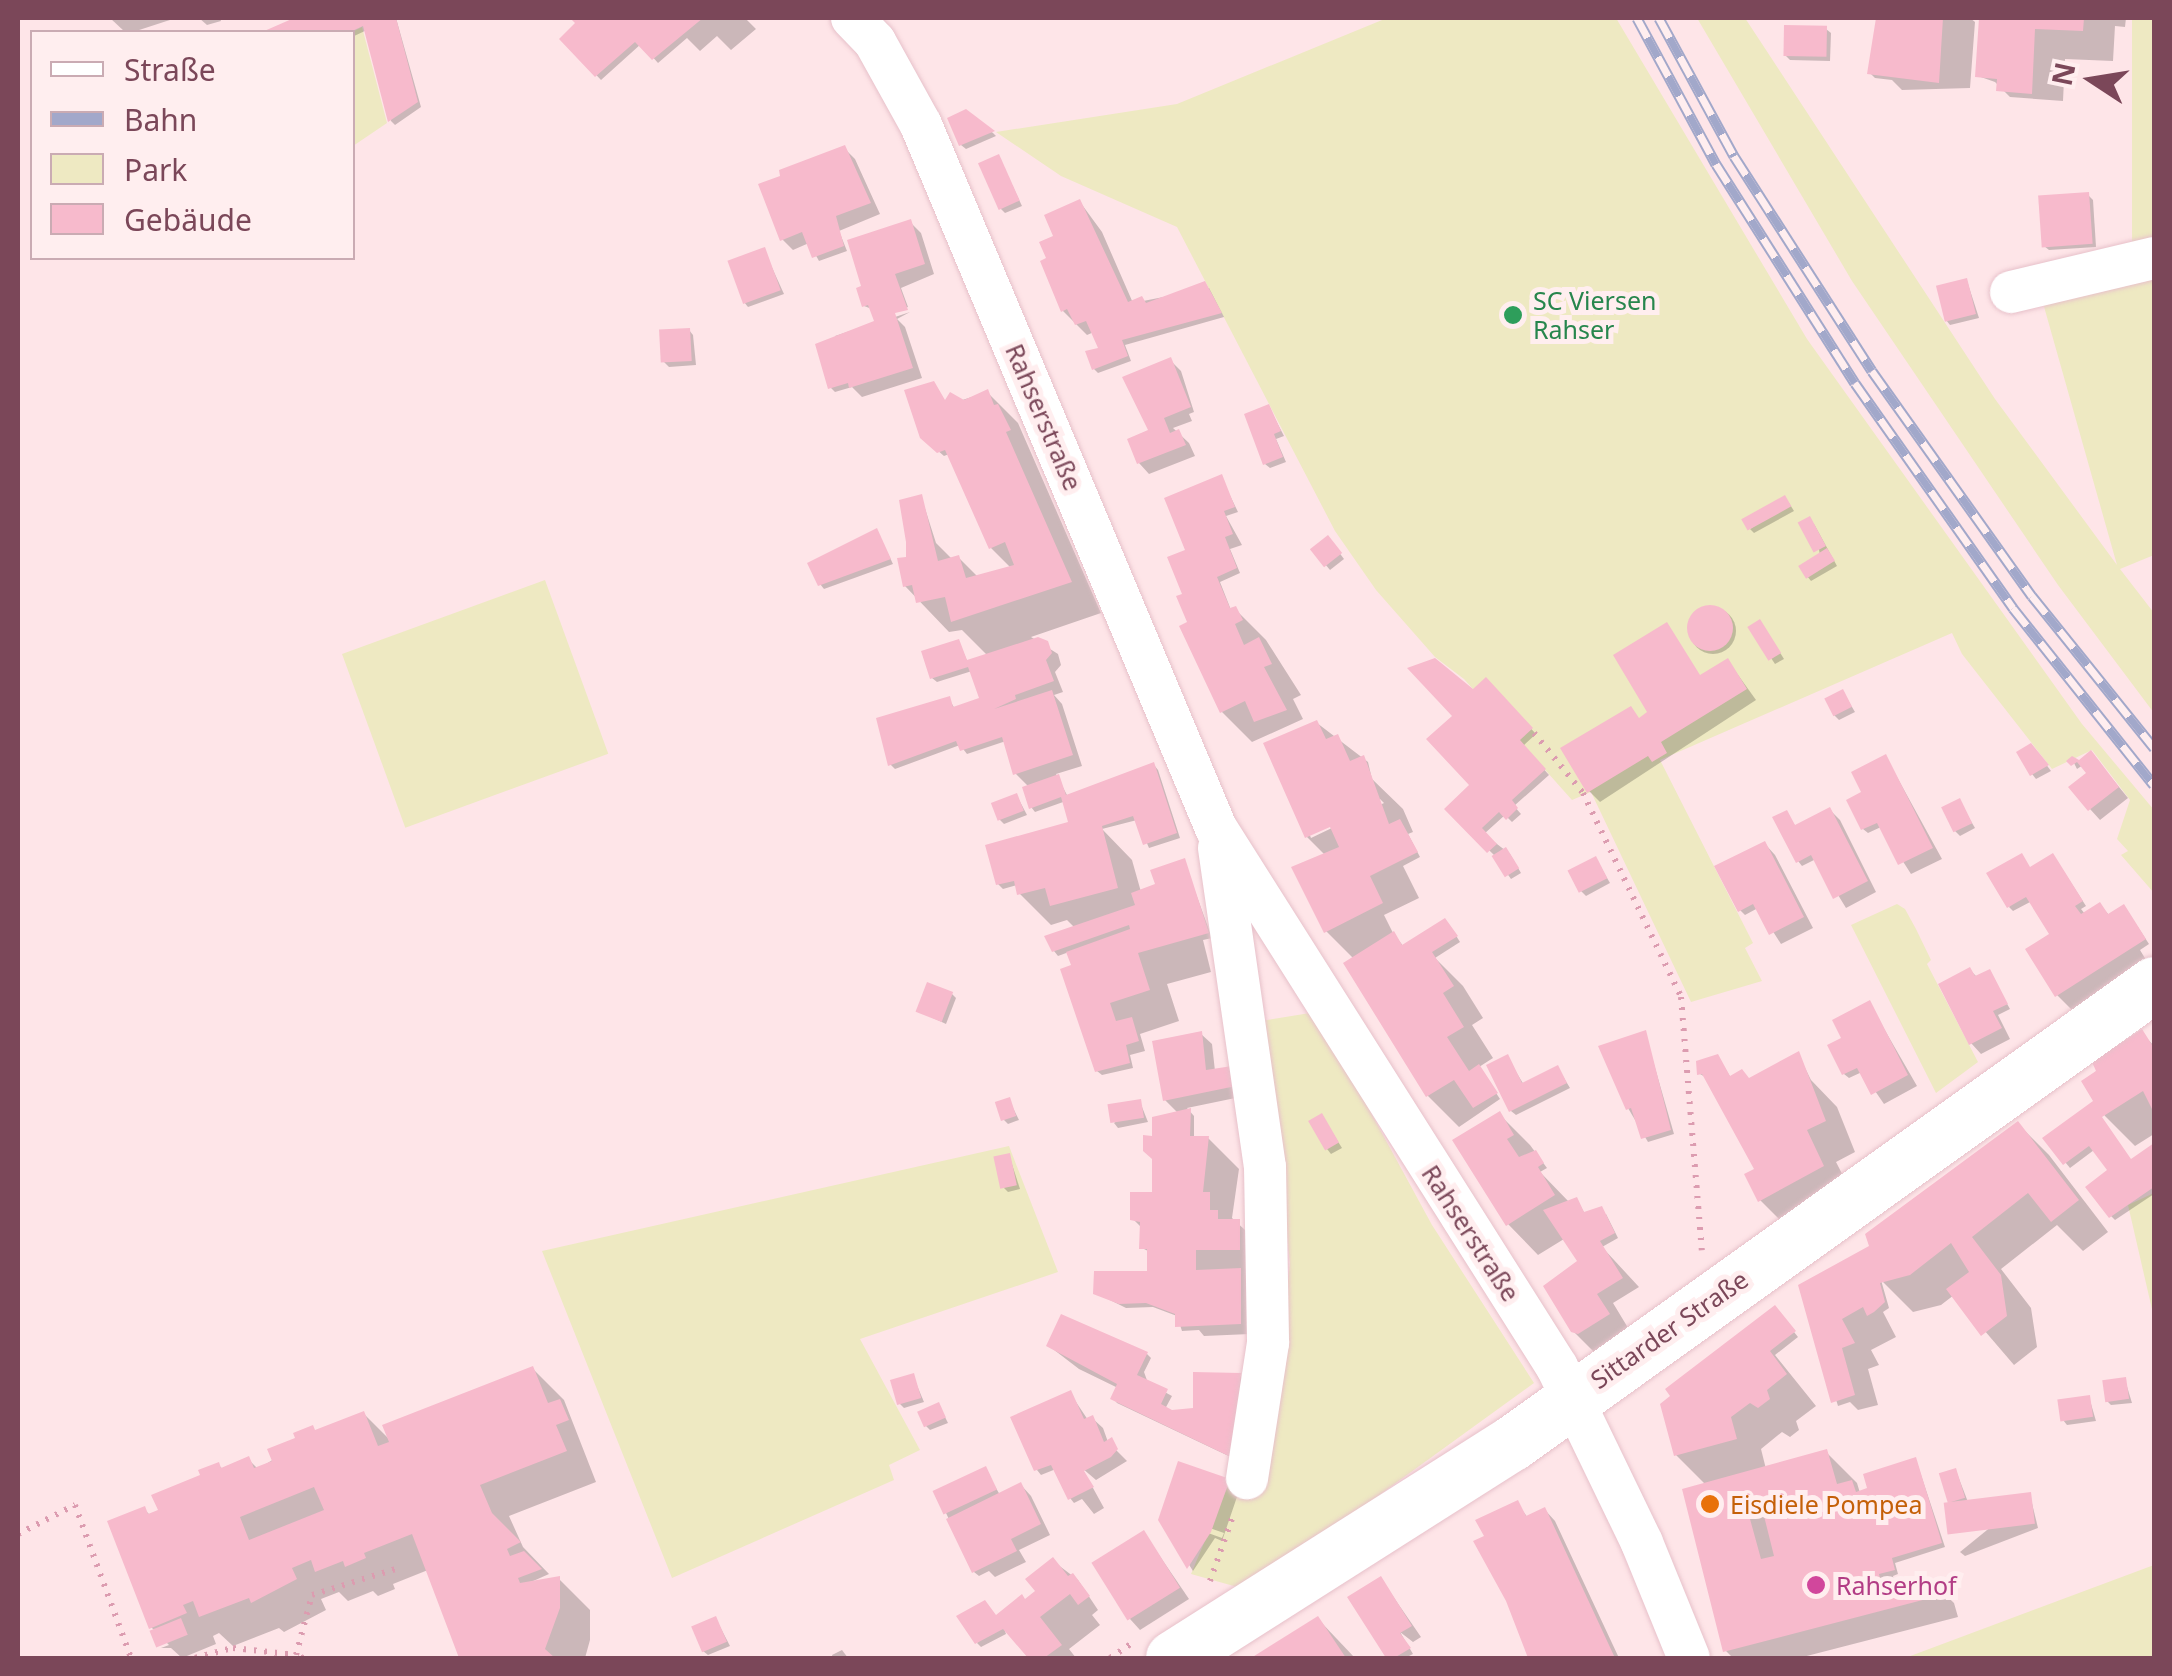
<!DOCTYPE html>
<meta charset="utf-8">
<style>
body{margin:0}
#map{position:relative;width:2172px;height:1676px;overflow:hidden;background:#fee5e8;font-family:"Noto Sans",sans-serif}
div>[style]{position:absolute}
.green>*{inset:0;background:#eee9c2;transform-origin:0 0}
.shadow>*{inset:0;background:#0003}
.round{border-radius:50%}
.building>*{inset:0;background:#f7bacc;transform-origin:0 0}
.path>*{height:6px;margin-top:-3px;transform-origin:0;background:repeating-linear-gradient(90deg,#dc9cb0 0 2.5px,transparent 0 10.5px)}
.roads{filter:drop-shadow(0 0 2px #e7c1ca) drop-shadow(0 0 2px #e7c1ca)}
.street>*{height:42px;margin:-21px;padding:0 21px;transform-origin:21px;border-radius:21px;background:#fff}
.secondary>*{height:55px;margin:-27.5px;padding:0 27.5px;transform-origin:27.5px;border-radius:27.5px;background:#fff}
.rail>*{height:11px;margin-top:-5.5px;transform-origin:0;background:repeating-linear-gradient(90deg,#ffeeef 0 22px,#a2a8ca 0 44px);box-sizing:border-box;border-block:2px solid #a2a8ca}
.dots>*{width:28px;height:28px;translate:-50% -50%;box-sizing:border-box;border:5px solid #ffeeef;border-radius:50%}
span{translate:-50% -50%;white-space:nowrap;text-align:center;line-height:1.15;-webkit-text-stroke:10px #ffeeef;paint-order:stroke}
.leisure-label{font-size:25px;color:#27864d}
.left{translate:0 -50%;text-align:left}
.street-label{font-size:25px;color:#7b4759}
.food-label{font-size:25px;color:#c56008}
.hotel-label{font-size:25px;color:#b23c85}
.frame{position:absolute;inset:0;border:20px solid #7b4759;pointer-events:none}
.legend{position:absolute;left:30px;top:30px;width:325px;height:230px;box-sizing:border-box;background:#ffeeef;border:2px solid #caabb3;margin:0;padding:12px 18px;list-style:none;font-size:30px;color:#7b4759}
.legend li{display:flex;align-items:center;gap:20px;height:50px}
.legend b{width:50px;border:2px solid #caabb3}
.north{position:absolute;left:2042px;top:30px;width:100px;height:100px;-webkit-text-stroke:8px #ffeeef;paint-order:stroke;rotate:282deg;font-size:28px;font-weight:700;line-height:40px;text-align:center;color:#7b4759}
.north::after{content:'';display:block;margin:auto;width:35px;height:45px;background:#7b4759;clip-path:polygon(50% 0,100% 100%,50% 72%,0 100%)}
</style>
<div id="map">
<div class="green">
<div style="clip-path:polygon(1387px 18px,1616px 18px,1807px 339px,2082px 724px,2154px 810px,2154px 893px,2121px 855px,2128px 851px,2117px 839px,2130px 800px,2092px 750px,2052px 769px,1962px 654px,1952px 633px,1660px 760px,1753px 943px,1745px 948px,1762px 981px,1691px 1002px,1591px 792px,1572px 800px,1464px 679px,1435px 657px,1376px 590px,1335px 531px,1177px 227px,1061px 176px,996px 132px,1177px 104px)"></div>
<div style="clip-path:polygon(1697px 18px,1745px 18px,1995px 399px,2117px 565px,2041px 296px,2154px 267px,2154px 555px,2120px 569px,2154px 613px,2154px 713px,2058px 585px,1852px 281px)"></div>
<div style="left:2132px;top:18px;width:22px;height:237px"></div>
<div style="clip-path:polygon(362px 27px,387px 123px,353px 146px,352px 32px)"></div>
<div style="left:545px;top:580px;width:185px;height:216px;rotate:70deg"></div>
<div style="clip-path:polygon(1897px 904px,1905px 909px,1916px 929px,1931px 960px,1927px 964px,1978px 1062px,1936px 1093px,1851px 925px)"></div>
<div style="clip-path:polygon(1316px 1012px,1432px 1225px,1534px 1383px,1248px 1590px,1191px 1574px,1231px 1479px,1264px 1481px,1290px 1263px,1261px 1021px)"></div>
<div style="clip-path:polygon(1009px 1146px,1058px 1272px,860px 1339px,920px 1450px,889px 1465px,894px 1480px,672px 1578px,542px 1251px)"></div>
<div style="clip-path:polygon(2154px 1193px,2154px 1318px,2128px 1205px)"></div>
<div style="clip-path:polygon(2154px 1565px,2154px 1658px,1905px 1658px)"></div>
</div>
<div class="shadow">
<div style="clip-path:polygon(110px 18px,176px 18px,133px 32px,125px 32px)"></div>
<div style="clip-path:polygon(199px 18px,220px 18px,221px 21px,207px 25px)"></div>
<div style="clip-path:polygon(304px 18px,396px 18px,421px 107px,395px 125px,391px 121px,367px 30px,352px 37px,352px 32px,270px 32px)"></div>
<div style="clip-path:polygon(573px 18px,745px 18px,756px 29px,731px 50px,717px 36px,700px 51px,687px 38px,658px 63px,641px 44px,601px 80px,562px 39px,578px 23px)"></div>
<div style="clip-path:polygon(1877px 18px,1970px 18px,1975px 22px,1970px 88px,1902px 90px,1892px 80px,1875px 78px,1870px 73px)"></div>
<div style="clip-path:polygon(1982px 18px,2126px 18px,2125px 27px,2115px 26px,2113px 61px,2065px 59px,2063px 101px,2010px 97px,1995px 82px,1978px 76px)"></div>
<div style="clip-path:polygon(1826px 29px,1831px 33px,1830px 61px,1790px 60px,1785px 55px)"></div>
<div style="clip-path:polygon(966px 112px,993px 133px,996px 136px,966px 149px,961px 145px)"></div>
<div style="clip-path:polygon(844px 148px,855px 159px,880px 214px,839px 231px,847px 251px,819px 261px,809px 243px,793px 250px,782px 239px)"></div>
<div style="clip-path:polygon(999px 157px,1022px 206px,1005px 213px,1000px 208px)"></div>
<div style="clip-path:polygon(2088px 195px,2093px 200px,2096px 247px,2049px 250px,2044px 246px)"></div>
<div style="clip-path:polygon(1080px 202px,1102px 232px,1133px 303px,1209px 288px,1224px 317px,1125px 345px,1131px 361px,1098px 373px,1094px 369px,1101px 349px,1094px 332px,1087px 335px,1063px 311px,1049px 260px)"></div>
<div style="clip-path:polygon(910px 222px,921px 233px,934px 274px,901px 288px,908px 307px,891px 313px,895px 317px,910px 312px,897px 319px,905px 327px,922px 378px,862px 397px,852px 387px,835px 392px,831px 388px,835px 336px,877px 322px,872px 309px,864px 306px)"></div>
<div style="clip-path:polygon(764px 250px,784px 294px,748px 307px,744px 302px)"></div>
<div style="clip-path:polygon(1967px 281px,1979px 318px,1950px 325px,1946px 320px)"></div>
<div style="clip-path:polygon(689px 330px,693px 335px,696px 365px,669px 367px,664px 362px)"></div>
<div style="clip-path:polygon(1170px 360px,1181px 371px,1194px 412px,1189px 414px,1192px 421px,1173px 428px,1189px 443px,1195px 456px,1149px 474px,1139px 463px)"></div>
<div style="clip-path:polygon(934px 384px,944px 406px,987px 392px,1018px 423px,1101px 613px,1031px 637px,1058px 654px,1061px 665px,1055px 672px,1063px 692px,1054px 695px,1062px 704px,1082px 766px,1056px 774px,1068px 797px,1154px 765px,1158px 770px,1180px 838px,1149px 848px,1137px 820px,1102px 829px,1132px 860px,1141px 892px,1159px 886px,1184px 861px,1212px 938px,1203px 940px,1211px 972px,1167px 984px,1179px 1021px,1140px 1034px,1145px 1051px,1130px 1055px,1133px 1068px,1102px 1075px,1097px 1071px,1069px 952px,1058px 956px,1054px 951px,1075px 928px,1067px 920px,1051px 925px,1020px 894px,1017px 885px,1003px 889px,998px 884px,1073px 823px,1066px 801px,1035px 812px,1031px 807px,1029px 787px,1016px 774px,1006px 741px,967px 754px,960px 745px,895px 769px,890px 764px,949px 699px,955px 709px,986px 709px,972px 671px,937px 682px,932px 678px,959px 642px,968px 663px,988px 656px,962px 630px,949px 632px,905px 586px,909px 559px,906px 544px,921px 496px,936px 543px,952px 559px,958px 557px,978px 577px,1011px 568px,991px 548px,949px 454px,944px 456px,922px 437px)"></div>
<div style="clip-path:polygon(1269px 407px,1284px 436px,1276px 439px,1286px 462px,1270px 468px,1265px 464px)"></div>
<div style="clip-path:polygon(1221px 477px,1238px 512px,1226px 516px,1242px 545px,1230px 549px,1240px 573px,1220px 582px,1231px 610px,1235px 609px,1266px 640px,1301px 695px,1293px 699px,1303px 719px,1252px 742px,1222px 712px,1190px 624px,1185px 595px,1189px 552px)"></div>
<div style="clip-path:polygon(1789px 503px,1794px 511px,1754px 533px,1750px 529px)"></div>
<div style="clip-path:polygon(1814px 524px,1837px 566px,1811px 581px,1807px 576px,1820px 555px)"></div>
<div style="clip-path:polygon(877px 531px,893px 564px,824px 589px,820px 584px)"></div>
<div style="clip-path:polygon(1332px 543px,1344px 559px,1330px 570px,1314px 551px)"></div>
<div class="round" style="left:1690px;top:608px;width:46px;height:46px"></div>
<div style="clip-path:polygon(1764px 627px,1784px 659px,1775px 664px,1751px 628px)"></div>
<div style="clip-path:polygon(1728px 661px,1756px 700px,1600px 802px,1589px 791px,1640px 720px)"></div>
<div style="clip-path:polygon(1486px 681px,1536px 734px,1523px 746px,1549px 775px,1514px 806px,1521px 814px,1512px 822px,1505px 815px,1484px 834px,1510px 854px,1521px 873px,1511px 879px,1494px 855px,1447px 809px,1472px 785px,1455px 716px)"></div>
<div style="clip-path:polygon(1843px 692px,1855px 712px,1839px 720px,1834px 715px)"></div>
<div style="clip-path:polygon(evenodd,1317px 723px,1368px 762px,1372px 779px,1403px 809px,1413px 832px,1408px 834px,1420px 857px,1403px 866px,1419px 898px,1384px 915px,1393px 933px,1404px 947px,1450px 926px,1460px 942px,1435px 958px,1463px 986px,1483px 1018px,1472px 1025px,1493px 1058px,1479px 1067px,1500px 1099px,1459px 1127px,1428px 1096px,1347px 964px,1354px 959px,1326px 931px,1325px 855px,1307px 837px,1317px 723px,1380px 799px,1384px 803px,1311px 838px,1309px 833px,1380px 799px)"></div>
<div style="clip-path:polygon(2036px 751px,2051px 771px,2036px 779px,2032px 774px)"></div>
<div style="clip-path:polygon(1886px 757px,1942px 859px,1911px 874px,1881px 827px,1868px 833px,1863px 829px,1865px 794px)"></div>
<div style="clip-path:polygon(2072px 759px,2110px 776px,2128px 798px,2100px 820px,2090px 809px,2090px 773px,2083px 765px,2077px 769px)"></div>
<div style="clip-path:polygon(1017px 796px,1027px 815px,1004px 824px,999px 819px)"></div>
<div style="clip-path:polygon(1959px 801px,1975px 828px,1960px 836px,1955px 831px)"></div>
<div style="clip-path:polygon(1830px 810px,1840px 820px,1876px 892px,1846px 908px,1816px 859px,1802px 866px,1798px 861px,1786px 813px,1796px 827px)"></div>
<div style="clip-path:polygon(1765px 844px,1775px 855px,1813px 928px,1781px 944px,1758px 908px,1745px 915px,1740px 910px)"></div>
<div style="clip-path:polygon(1596px 859px,1610px 883px,1586px 896px,1581px 891px)"></div>
<div style="clip-path:polygon(2057px 861px,2086px 906px,2081px 909px,2085px 914px,2100px 905px,2110px 916px,2128px 912px,2149px 944px,2140px 950px,2154px 973px,2088px 1026px,2057px 995px,2053px 934px,2032px 901px,2013px 911px,2009px 907px,2030px 869px)"></div>
<div style="clip-path:polygon(1970px 970px,1978px 978px,1989px 972px,2010px 1009px,1998px 1015px,2010px 1039px,1981px 1054px,1971px 1043px)"></div>
<div style="clip-path:polygon(952px 994px,956px 998px,946px 1024px,918px 1011px)"></div>
<div style="clip-path:polygon(1883px 1027px,1917px 1086px,1884px 1104px,1862px 1072px,1849px 1078px,1844px 1074px,1830px 1046px,1848px 1048px)"></div>
<div style="clip-path:polygon(2141px 1032px,2154px 1046px,2154px 1134px,2135px 1146px,2105px 1116px,2084px 1082px)"></div>
<div style="clip-path:polygon(1645px 1033px,1674px 1134px,1648px 1142px,1628px 1108px)"></div>
<div style="clip-path:polygon(1201px 1034px,1212px 1044px,1215px 1071px,1245px 1096px,1187px 1108px,1194px 1116px,1194px 1138px,1208px 1138px,1239px 1169px,1232px 1218px,1270px 1253px,1250px 1334px,1204px 1336px,1199px 1330px,1182px 1331px,1177px 1316px,1153px 1307px,1126px 1308px,1096px 1293px,1150px 1274px,1150px 1252px,1142px 1248px,1142px 1228px,1133px 1219px,1154px 1194px,1154px 1138px,1179px 1114px,1165px 1100px)"></div>
<div style="clip-path:polygon(1798px 1054px,1811px 1080px,1837px 1107px,1855px 1152px,1836px 1162px,1854px 1197px,1791px 1231px,1760px 1200px,1758px 1170px,1707px 1078px,1700px 1074px,1718px 1057px,1731px 1078px,1749px 1080px)"></div>
<div style="clip-path:polygon(1507px 1057px,1524px 1085px,1558px 1068px,1570px 1088px,1516px 1115px,1511px 1111px)"></div>
<div style="clip-path:polygon(1009px 1100px,1019px 1120px,1008px 1124px,1003px 1119px)"></div>
<div style="clip-path:polygon(1140px 1102px,1148px 1122px,1118px 1128px,1114px 1123px)"></div>
<div style="clip-path:polygon(2092px 1104px,2132px 1162px,2154px 1146px,2154px 1194px,2115px 1220px,2111px 1216px,2110px 1171px,2094px 1150px,2070px 1168px,2046px 1139px)"></div>
<div style="clip-path:polygon(1499px 1114px,1530px 1145px,1547px 1168px,1540px 1172px,1570px 1203px,1577px 1200px,1585px 1214px,1606px 1214px,1618px 1238px,1602px 1247px,1639px 1287px,1613px 1303px,1639px 1346px,1605px 1363px,1573px 1331px,1580px 1262px,1564px 1239px,1538px 1255px,1508px 1224px)"></div>
<div style="clip-path:polygon(1322px 1116px,1342px 1148px,1331px 1154px,1327px 1149px)"></div>
<div style="clip-path:polygon(2018px 1124px,2049px 1155px,2108px 1232px,2083px 1251px,2057px 1225px,2001px 1269px,2031px 1308px,2037px 1347px,2014px 1365px,1954px 1295px,1941px 1305px,1913px 1312px,1881px 1280px,1889px 1308px,1883px 1312px,1896px 1337px,1871px 1350px,1879px 1365px,1868px 1369px,1878px 1405px,1858px 1410px,1850px 1402px,1838px 1406px,1801px 1286px,1872px 1247px)"></div>
<div style="clip-path:polygon(1009px 1155px,1020px 1189px,1008px 1192px,1003px 1187px)"></div>
<div style="clip-path:polygon(1779px 1313px,1798px 1337px,1775px 1355px,1816px 1406px,1796px 1421px,1799px 1430px,1790px 1437px,1782px 1432px,1761px 1449px,1766px 1469px,1826px 1452px,1857px 1483px,1860px 1493px,1916px 1460px,1945px 1547px,1895px 1563px,1898px 1574px,1893px 1576px,1897px 1591px,1932px 1582px,1954px 1603px,1958px 1617px,1799px 1658px,1733px 1658px,1725px 1650px,1706px 1485px,1676px 1455px)"></div>
<div style="clip-path:polygon(1049px 1346px,1147px 1354px,1151px 1358px,1144px 1372px,1148px 1383px,1172px 1396px,1165px 1409px,1172px 1412px,1194px 1411px,1240px 1376px,1250px 1386px,1237px 1460px,1117px 1403px,1113px 1398px,1118px 1388px,1079px 1369px)"></div>
<div style="clip-path:polygon(533px 1369px,564px 1400px,596px 1482px,509px 1516px,523px 1547px,549px 1574px,531px 1582px,559px 1579px,590px 1610px,590px 1640px,585px 1658px,462px 1658px,428px 1570px,393px 1584px,395px 1589px,378px 1596px,373px 1591px,348px 1601px,339px 1592px,321px 1599px,326px 1610px,284px 1632px,279px 1628px,233px 1646px,219px 1633px,213px 1636px,216px 1644px,182px 1658px,171px 1648px,161px 1648px,169px 1645px,151px 1627px,144px 1509px,151px 1516px,218px 1465px,223px 1469px,248px 1459px,258px 1469px,317px 1432px,364px 1414px,392px 1442px)"></div>
<div style="clip-path:polygon(913px 1376px,924px 1402px,904px 1408px,899px 1403px)"></div>
<div style="clip-path:polygon(2125px 1380px,2132px 1403px,2111px 1405px,2107px 1401px)"></div>
<div style="clip-path:polygon(1070px 1393px,1088px 1420px,1092px 1418px,1103px 1428px,1108px 1442px,1127px 1461px,1096px 1480px,1082px 1468px,1104px 1508px,1094px 1514px,1082px 1499px,1074px 1503px,1070px 1498px,1056px 1469px,1041px 1475px,1037px 1470px)"></div>
<div style="clip-path:polygon(2089px 1397px,2096px 1421px,2067px 1425px,2063px 1420px)"></div>
<div style="clip-path:polygon(939px 1405px,948px 1423px,930px 1430px,926px 1426px)"></div>
<div style="clip-path:polygon(evenodd,1180px 1464px,1239px 1491px,1222px 1541px,1215px 1538px,1193px 1571px,1161px 1520px,1180px 1464px,1172px 1515px,1224px 1533px,1222px 1538px,1172px 1520px,1172px 1515px)"></div>
<div style="clip-path:polygon(985px 1469px,1000px 1495px,1021px 1485px,1031px 1496px,1050px 1535px,1019px 1550px,1026px 1562px,995px 1577px,989px 1571px,979px 1576px,974px 1572px,946px 1513px)"></div>
<div style="clip-path:polygon(1956px 1471px,1968px 1502px,1953px 1506px,1949px 1502px)"></div>
<div style="clip-path:polygon(2030px 1495px,2038px 1528px,1965px 1556px,1960px 1552px)"></div>
<div style="clip-path:polygon(1517px 1503px,1528px 1518px,1545px 1510px,1555px 1521px,1619px 1658px,1531px 1658px,1487px 1537px)"></div>
<div style="clip-path:polygon(1144px 1533px,1189px 1599px,1140px 1630px,1130px 1619px)"></div>
<div style="clip-path:polygon(1053px 1561px,1078px 1580px,1098px 1610px,1092px 1615px,1100px 1625px,1069px 1649px,1076px 1658px,1031px 1658px,1002px 1622px,1006px 1634px,981px 1647px,977px 1643px,996px 1618px,1038px 1592px)"></div>
<div style="clip-path:polygon(1381px 1579px,1421px 1637px,1413px 1642px,1400px 1632px,1413px 1654px,1405px 1658px,1389px 1658px,1351px 1598px)"></div>
<div style="clip-path:polygon(716px 1619px,730px 1646px,708px 1655px,703px 1651px)"></div>
<div style="clip-path:polygon(1318px 1619px,1355px 1658px,1256px 1658px)"></div>
<div style="clip-path:polygon(842px 1650px,848px 1658px,833px 1658px,832px 1655px)"></div>
</div>
<div class="building">
<div style="clip-path:polygon(294px 18px,396px 18px,418px 102px,388px 122px,363px 26px,350px 32px,262px 32px)"></div>
<div style="clip-path:polygon(570px 18px,703px 18px,652px 60px,635px 42px,595px 77px,559px 39px,575px 23px)"></div>
<div style="clip-path:polygon(1876px 18px,1943px 18px,1939px 83px,1867px 74px)"></div>
<div style="clip-path:polygon(1979px 18px,2084px 18px,2083px 31px,2035px 29px,2032px 94px,1996px 91px,1997px 79px,1975px 77px)"></div>
<div style="left:1784px;top:25px;width:43px;height:31px;rotate:1deg"></div>
<div style="clip-path:polygon(966px 109px,995px 131px,959px 146px,947px 118px)"></div>
<div style="clip-path:polygon(845px 145px,871px 203px,836px 216px,844px 246px,812px 258px,802px 232px,780px 241px,758px 184px,780px 176px,779px 170px)"></div>
<div style="left:999px;top:154px;width:51px;height:23px;rotate:66deg"></div>
<div style="left:2089px;top:192px;width:52px;height:51px;rotate:86deg"></div>
<div style="clip-path:polygon(1080px 199px,1128px 302px,1142px 296px,1146px 303px,1205px 281px,1222px 313px,1122px 340px,1128px 356px,1092px 370px,1085px 351px,1098px 348px,1086px 321px,1075px 325px,1067px 309px,1061px 312px,1040px 261px,1046px 258px,1039px 242px,1053px 236px,1044px 215px)"></div>
<div style="clip-path:polygon(911px 219px,925px 264px,895px 274px,908px 310px,895px 313px,913px 368px,849px 388px,848px 383px,828px 389px,815px 344px,874px 321px,868px 305px,862px 307px,856px 288px,861px 286px,847px 240px)"></div>
<div style="left:765px;top:247px;width:46px;height:40px;rotate:70deg"></div>
<div style="left:1967px;top:278px;width:37px;height:32px;rotate:76deg"></div>
<div style="left:690px;top:328px;width:33px;height:31px;rotate:87deg"></div>
<div style="clip-path:polygon(1171px 357px,1191px 407px,1164px 418px,1170px 433px,1179px 429px,1186px 445px,1137px 464px,1127px 439px,1148px 430px,1122px 377px)"></div>
<div style="clip-path:polygon(934px 381px,945px 400px,950px 392px,964px 400px,988px 389px,994px 405px,998px 404px,1011px 430px,1006px 432px,1072px 582px,951px 622px,945px 597px,916px 603px,912px 585px,903px 587px,897px 558px,906px 557px,906px 542px,899px 500px,922px 494px,938px 561px,959px 555px,966px 578px,1014px 565px,1005px 542px,989px 549px,945px 450px,937px 453px,920px 438px,904px 390px)"></div>
<div style="clip-path:polygon(1269px 404px,1281px 431px,1274px 434px,1283px 457px,1263px 465px,1244px 414px)"></div>
<div style="clip-path:polygon(1222px 474px,1235px 507px,1224px 511px,1233px 534px,1225px 537px,1237px 568px,1217px 577px,1230px 608px,1236px 606px,1243px 620px,1235px 624px,1244px 645px,1259px 637px,1272px 664px,1264px 667px,1287px 710px,1254px 722px,1245px 701px,1220px 713px,1179px 626px,1187px 622px,1176px 596px,1182px 594px,1167px 557px,1185px 550px,1164px 498px)"></div>
<div style="left:1785px;top:495px;width:13px;height:50px;rotate:61deg"></div>
<div style="left:1810px;top:516px;width:34px;height:14px;rotate:62deg"></div>
<div style="clip-path:polygon(877px 528px,891px 559px,818px 586px,807px 563px)"></div>
<div style="left:1328px;top:535px;width:23px;height:23px;rotate:52deg"></div>
<div style="left:1827px;top:548px;width:15px;height:34px;rotate:58deg"></div>
<div class="round" style="left:1687px;top:605px;width:46px;height:46px"></div>
<div style="left:1760px;top:619px;width:40px;height:15px;rotate:58deg"></div>
<div style="clip-path:polygon(1667px 622px,1700px 675px,1728px 658px,1747px 689px,1661px 742px,1667px 753px,1652px 762px,1648px 756px,1587px 793px,1560px 748px,1631px 706px,1639px 718px,1647px 712px,1613px 655px)"></div>
<div style="clip-path:polygon(1038px 637px,1048px 641px,1052px 653px,1046px 660px,1054px 681px,1015px 695px,1016px 699px,994px 709px,1052px 690px,1073px 755px,1013px 775px,1002px 737px,960px 751px,956px 741px,888px 766px,876px 718px,950px 696px,953px 707px,979px 698px,968px 667px,930px 679px,921px 651px,959px 639px,967px 660px)"></div>
<div style="clip-path:polygon(1435px 658px,1473px 689px,1486px 677px,1533px 728px,1520px 740px,1546px 769px,1512px 800px,1518px 808px,1506px 820px,1499px 812px,1482px 828px,1497px 844px,1487px 853px,1444px 809px,1469px 785px,1426px 739px,1452px 716px,1407px 668px)"></div>
<div style="left:1843px;top:689px;width:20px;height:21px;rotate:63deg"></div>
<div style="clip-path:polygon(1317px 720px,1326px 739px,1338px 734px,1350px 761px,1364px 755px,1389px 824px,1400px 819px,1418px 852px,1370px 876px,1383px 903px,1324px 933px,1291px 867px,1339px 847px,1330px 827px,1305px 838px,1263px 743px)"></div>
<div style="clip-path:polygon(2031px 743px,2049px 765px,2030px 776px,2016px 752px)"></div>
<div style="clip-path:polygon(2091px 750px,2119px 787px,2088px 811px,2068px 787px,2086px 773px,2077px 762px,2071px 766px,2066px 761px,2072px 756px,2079px 760px)"></div>
<div style="clip-path:polygon(1886px 754px,1933px 848px,1898px 865px,1877px 823px,1861px 830px,1846px 800px,1861px 792px,1851px 772px)"></div>
<div style="clip-path:polygon(1154px 762px,1177px 833px,1143px 845px,1133px 816px,1102px 826px,1118px 888px,1050px 906px,1045px 888px,1017px 895px,1014px 881px,996px 885px,985px 845px,1068px 822px,1061px 797px,1029px 809px,1022px 787px,1059px 774px,1066px 795px)"></div>
<div style="left:1017px;top:793px;width:19px;height:28px;rotate:69deg"></div>
<div style="left:1960px;top:798px;width:28px;height:21px;rotate:64deg"></div>
<div style="clip-path:polygon(1830px 807px,1868px 881px,1833px 899px,1811px 855px,1796px 863px,1772px 817px,1787px 810px,1795px 825px)"></div>
<div style="clip-path:polygon(1765px 841px,1804px 917px,1769px 935px,1753px 904px,1738px 912px,1714px 866px)"></div>
<div style="left:1506px;top:847px;width:25px;height:17px;rotate:58deg"></div>
<div style="clip-path:polygon(2022px 853px,2030px 867px,2053px 853px,2083px 901px,2075px 906px,2081px 914px,2100px 902px,2108px 914px,2124px 904px,2146px 939px,2055px 997px,2025px 949px,2049px 934px,2026px 897px,2007px 908px,1986px 873px)"></div>
<div style="left:1596px;top:856px;width:25px;height:32px;rotate:63deg"></div>
<div style="clip-path:polygon(1185px 858px,1209px 933px,1138px 953px,1150px 990px,1110px 1003px,1116px 1021px,1132px 1017px,1139px 1041px,1126px 1045px,1130px 1063px,1095px 1072px,1060px 969px,1071px 965px,1066px 952px,1130px 929px,1129px 925px,1052px 952px,1044px 936px,1135px 905px,1131px 893px,1155px 884px,1150px 870px)"></div>
<div style="clip-path:polygon(1445px 918px,1458px 936px,1432px 952px,1454px 986px,1443px 993px,1464px 1027px,1447px 1037px,1469px 1071px,1479px 1064px,1498px 1093px,1473px 1108px,1454px 1080px,1426px 1097px,1343px 963px,1394px 931px,1402px 945px)"></div>
<div style="clip-path:polygon(1970px 967px,1975px 976px,1990px 969px,2008px 1004px,1993px 1011px,2002px 1028px,1969px 1045px,1938px 984px)"></div>
<div style="left:927px;top:982px;width:28px;height:32px;rotate:21deg"></div>
<div style="clip-path:polygon(1870px 1000px,1908px 1075px,1871px 1095px,1857px 1068px,1842px 1075px,1827px 1045px,1841px 1038px,1832px 1020px)"></div>
<div style="clip-path:polygon(2142px 1029px,2154px 1048px,2154px 1113px,2143px 1091px,2102px 1117px,2131px 1159px,2154px 1143px,2154px 1187px,2109px 1218px,2085px 1187px,2107px 1170px,2089px 1146px,2063px 1165px,2042px 1138px,2093px 1101px,2081px 1081px,2096px 1071px,2092px 1062px)"></div>
<div style="clip-path:polygon(1646px 1030px,1671px 1130px,1641px 1139px,1631px 1108px,1626px 1110px,1598px 1046px)"></div>
<div style="clip-path:polygon(1202px 1031px,1206px 1070px,1232px 1066px,1236px 1086px,1163px 1101px,1152px 1041px)"></div>
<div style="clip-path:polygon(1799px 1051px,1826px 1121px,1807px 1130px,1824px 1166px,1758px 1202px,1744px 1174px,1754px 1169px,1702px 1074px,1697px 1075px,1696px 1061px,1718px 1054px,1730px 1076px,1742px 1069px,1749px 1078px)"></div>
<div style="clip-path:polygon(1508px 1054px,1522px 1083px,1558px 1065px,1567px 1083px,1509px 1112px,1486px 1065px)"></div>
<div style="left:1010px;top:1097px;width:20px;height:16px;rotate:72deg"></div>
<div style="left:1141px;top:1099px;width:19px;height:34px;rotate:81deg"></div>
<div style="clip-path:polygon(1191px 1108px,1190px 1136px,1209px 1136px,1203px 1192px,1210px 1192px,1210px 1210px,1218px 1210px,1218px 1219px,1240px 1219px,1240px 1250px,1196px 1250px,1196px 1270px,1241px 1268px,1241px 1324px,1175px 1327px,1175px 1314px,1146px 1303px,1119px 1304px,1093px 1294px,1094px 1271px,1147px 1271px,1147px 1249px,1139px 1249px,1140px 1222px,1130px 1220px,1130px 1192px,1152px 1192px,1152px 1159px,1143px 1151px,1143px 1135px,1152px 1136px,1152px 1117px)"></div>
<div style="clip-path:polygon(1500px 1111px,1514px 1135px,1507px 1139px,1519px 1157px,1536px 1150px,1544px 1163px,1538px 1167px,1555px 1195px,1506px 1226px,1452px 1140px)"></div>
<div style="left:1322px;top:1113px;width:34px;height:16px;rotate:60deg"></div>
<div style="clip-path:polygon(2018px 1121px,2079px 1200px,2051px 1222px,2028px 1193px,1972px 1237px,2001px 1275px,2007px 1316px,1981px 1336px,1946px 1289px,1969px 1272px,1951px 1243px,1910px 1275px,1880px 1283px,1885px 1302px,1874px 1312px,1867px 1316px,1863px 1307px,1842px 1319px,1855px 1343px,1842px 1348px,1855px 1395px,1831px 1403px,1798px 1285px,1869px 1246px,1865px 1234px)"></div>
<div style="left:1010px;top:1153px;width:33px;height:17px;rotate:78deg"></div>
<div style="clip-path:polygon(1577px 1197px,1584px 1212px,1602px 1206px,1615px 1233px,1600px 1241px,1623px 1278px,1597px 1294px,1610px 1314px,1578px 1334px,1571px 1332px,1543px 1286px,1577px 1261px,1543px 1210px)"></div>
<div style="clip-path:polygon(1775px 1305px,1796px 1331px,1770px 1351px,1787px 1374px,1767px 1390px,1770px 1399px,1758px 1408px,1750px 1403px,1731px 1417px,1737px 1439px,1674px 1456px,1660px 1404px,1670px 1396px,1665px 1389px)"></div>
<div style="clip-path:polygon(1061px 1314px,1148px 1352px,1137px 1375px,1168px 1389px,1161px 1404px,1172px 1410px,1193px 1408px,1193px 1372px,1241px 1373px,1233px 1458px,1110px 1399px,1117px 1384px,1046px 1346px)"></div>
<div style="clip-path:polygon(evenodd,533px 1366px,548px 1403px,560px 1399px,569px 1420px,556px 1425px,567px 1451px,480px 1485px,492px 1513px,521px 1542px,507px 1549px,510px 1556px,524px 1551px,542px 1569px,518px 1578px,520px 1583px,560px 1576px,560px 1608px,545px 1649px,555px 1658px,459px 1658px,412px 1534px,364px 1553px,366px 1558px,345px 1567px,343px 1561px,315px 1572px,311px 1560px,292px 1568px,297px 1579px,251px 1603px,249px 1598px,199px 1617px,193px 1601px,183px 1605px,187px 1613px,149px 1629px,107px 1521px,145px 1506px,148px 1514px,158px 1510px,151px 1495px,200px 1475px,198px 1470px,219px 1462px,221px 1468px,249px 1456px,254px 1468px,272px 1461px,267px 1449px,295px 1438px,293px 1433px,313px 1425px,315px 1430px,364px 1411px,378px 1446px,389px 1442px,382px 1425px,533px 1366px,314px 1487px,324px 1510px,249px 1540px,240px 1517px,314px 1487px)"></div>
<div style="left:914px;top:1373px;width:26px;height:25px;rotate:74deg"></div>
<div style="left:2126px;top:1377px;width:22px;height:24px;rotate:82deg"></div>
<div style="clip-path:polygon(1071px 1390px,1084px 1419px,1093px 1415px,1104px 1442px,1112px 1437px,1118px 1449px,1111px 1457px,1084px 1471px,1094px 1487px,1068px 1500px,1051px 1465px,1034px 1471px,1010px 1417px)"></div>
<div style="left:2090px;top:1395px;width:22px;height:33px;rotate:82deg"></div>
<div style="left:939px;top:1402px;width:17px;height:24px;rotate:66deg"></div>
<div style="clip-path:polygon(evenodd,1827px 1449px,1837px 1484px,1852px 1480px,1856px 1492px,1867px 1488px,1863px 1474px,1916px 1457px,1942px 1543px,1892px 1558px,1895px 1570px,1879px 1574px,1883px 1592px,1933px 1579px,1938px 1596px,1723px 1652px,1682px 1489px,1827px 1449px,1761px 1504px,1774px 1556px,1761px 1559px,1747px 1508px,1761px 1504px)"></div>
<div style="clip-path:polygon(1178px 1461px,1230px 1479px,1211px 1532px,1187px 1569px,1158px 1520px)"></div>
<div style="left:986px;top:1466px;width:26px;height:59px;rotate:65deg"></div>
<div style="left:1956px;top:1468px;width:31px;height:18px;rotate:73deg"></div>
<div style="clip-path:polygon(1021px 1482px,1041px 1524px,1011px 1539px,1017px 1551px,972px 1573px,946px 1519px)"></div>
<div style="left:2031px;top:1492px;width:32px;height:88px;rotate:83deg"></div>
<div style="clip-path:polygon(1518px 1500px,1526px 1516px,1545px 1507px,1615px 1658px,1528px 1658px,1506px 1601px,1473px 1541px,1484px 1536px,1475px 1520px)"></div>
<div style="left:1144px;top:1530px;width:68px;height:62px;rotate:58deg"></div>
<div style="clip-path:polygon(1053px 1557px,1068px 1576px,1073px 1573px,1090px 1596px,1078px 1605px,1070px 1594px,1040px 1617px,1062px 1645px,1044px 1658px,1028px 1658px,1003px 1629px,975px 1644px,956px 1616px,985px 1600px,996px 1615px,1022px 1594px,1025px 1599px,1035px 1591px,1025px 1579px)"></div>
<div style="clip-path:polygon(1381px 1576px,1412px 1626px,1400px 1633px,1411px 1648px,1394px 1658px,1386px 1658px,1347px 1597px)"></div>
<div style="left:716px;top:1616px;width:28px;height:27px;rotate:67deg"></div>
<div style="clip-path:polygon(1318px 1616px,1346px 1658px,1251px 1658px)"></div>
<div style="left:181px;top:1618px;width:18px;height:34px;rotate:68deg"></div>
</div>
<div class="path">
<div style="left:1534px;top:733px;width:77px;rotate:50.8deg"></div>
<div style="left:1583px;top:793px;width:226px;rotate:64.3deg"></div>
<div style="left:1681px;top:997px;width:254px;rotate:85.3deg"></div>
<div style="left:18px;top:1534px;width:64px;rotate:-27deg"></div>
<div style="left:75px;top:1505px;width:163px;rotate:69.9deg"></div>
<div style="left:1210px;top:1581px;width:72px;rotate:-70.6deg"></div>
<div style="left:195px;top:1658px;width:39px;rotate:-15deg"></div>
<div style="left:233px;top:1648px;width:63px;rotate:6.3deg"></div>
<div style="left:303px;top:1658px;width:8px;rotate:-157deg"></div>
<div style="left:296px;top:1655px;width:62px;rotate:-75.1deg"></div>
<div style="left:312px;top:1595px;width:88px;rotate:-17.2deg"></div>
<div style="left:1110px;top:1658px;width:25px;rotate:-34deg"></div>
</div>
<div class="roads">
<div class="street">
<div style="left:852px;top:18px;width:33px;rotate:46deg"></div>
<div style="left:875px;top:42px;width:95px;rotate:61deg"></div>
<div style="left:921px;top:125px;width:762px;rotate:67.24deg"></div>
<div style="left:1216px;top:828px;width:638px;rotate:57.68deg"></div>
<div style="left:1557px;top:1367px;width:195px;rotate:64.2deg"></div>
<div style="left:1642px;top:1543px;width:124px;rotate:67.8deg"></div>
<div style="left:2011px;top:292px;width:147px;rotate:-13.4deg"></div>
<div style="left:1219px;top:848px;width:322px;rotate:81.8deg"></div>
<div style="left:1265px;top:1167px;width:176px;rotate:89deg"></div>
<div style="left:1268px;top:1343px;width:137px;rotate:98.8deg"></div>
</div>
<div class="secondary">
<div style="left:1173px;top:1658px;width:401px;rotate:-32.4deg"></div>
<div style="left:1512px;top:1443px;width:789px;rotate:-35.56deg"></div>
</div>
</div>
<div class="rail">
<div style="left:1637px;top:18px;width:166px;rotate:61.6deg"></div>
<div style="left:1716px;top:164px;width:259px;rotate:57.6deg"></div>
<div style="left:1855px;top:383px;width:275px;rotate:54.9deg"></div>
<div style="left:2013px;top:608px;width:226px;rotate:51.5deg"></div>
<div style="left:1659px;top:18px;width:157px;rotate:61.5deg"></div>
<div style="left:1734px;top:156px;width:255px;rotate:57.3deg"></div>
<div style="left:1872px;top:371px;width:276px;rotate:54.6deg"></div>
<div style="left:2032px;top:596px;width:195px;rotate:51.2deg"></div>
</div>
<div class="dots">
<div style="left:1513px;top:315px;background:#2e9e5b"></div>
<div style="left:1710px;top:1504px;background:#e8710a"></div>
<div style="left:1816px;top:1585px;background:#d1479c"></div>
</div>
<div class="leisure-label">
<span class="left" style="left:1533px;top:315px">SC Viersen<br>Rahser</span>
</div>
<div class="street-label">
<span style="left:1044px;top:417px;rotate:67deg">Rahserstraße</span>
<span style="left:1471px;top:1233px;rotate:57deg">Rahserstraße</span>
<span style="left:1669px;top:1329px;rotate:-35deg">Sittarder Straße</span>
</div>
<div class="food-label">
<span class="left" style="left:1730px;top:1504px">Eisdiele Pompea</span>
</div>
<div class="hotel-label">
<span class="left" style="left:1836px;top:1585px">Rahserhof</span>
</div>
<div class="frame"></div>
<ul class="legend">
<li><b style="height:12px;background:#fff"></b>Straße</li>
<li><b style="height:12px;background:#a2a8ca"></b>Bahn</li>
<li><b style="height:28px;background:#eee9c2"></b>Park</li>
<li><b style="height:28px;background:#f7bacc"></b>Gebäude</li>
</ul>
<div class="north">N</div>
</div>
